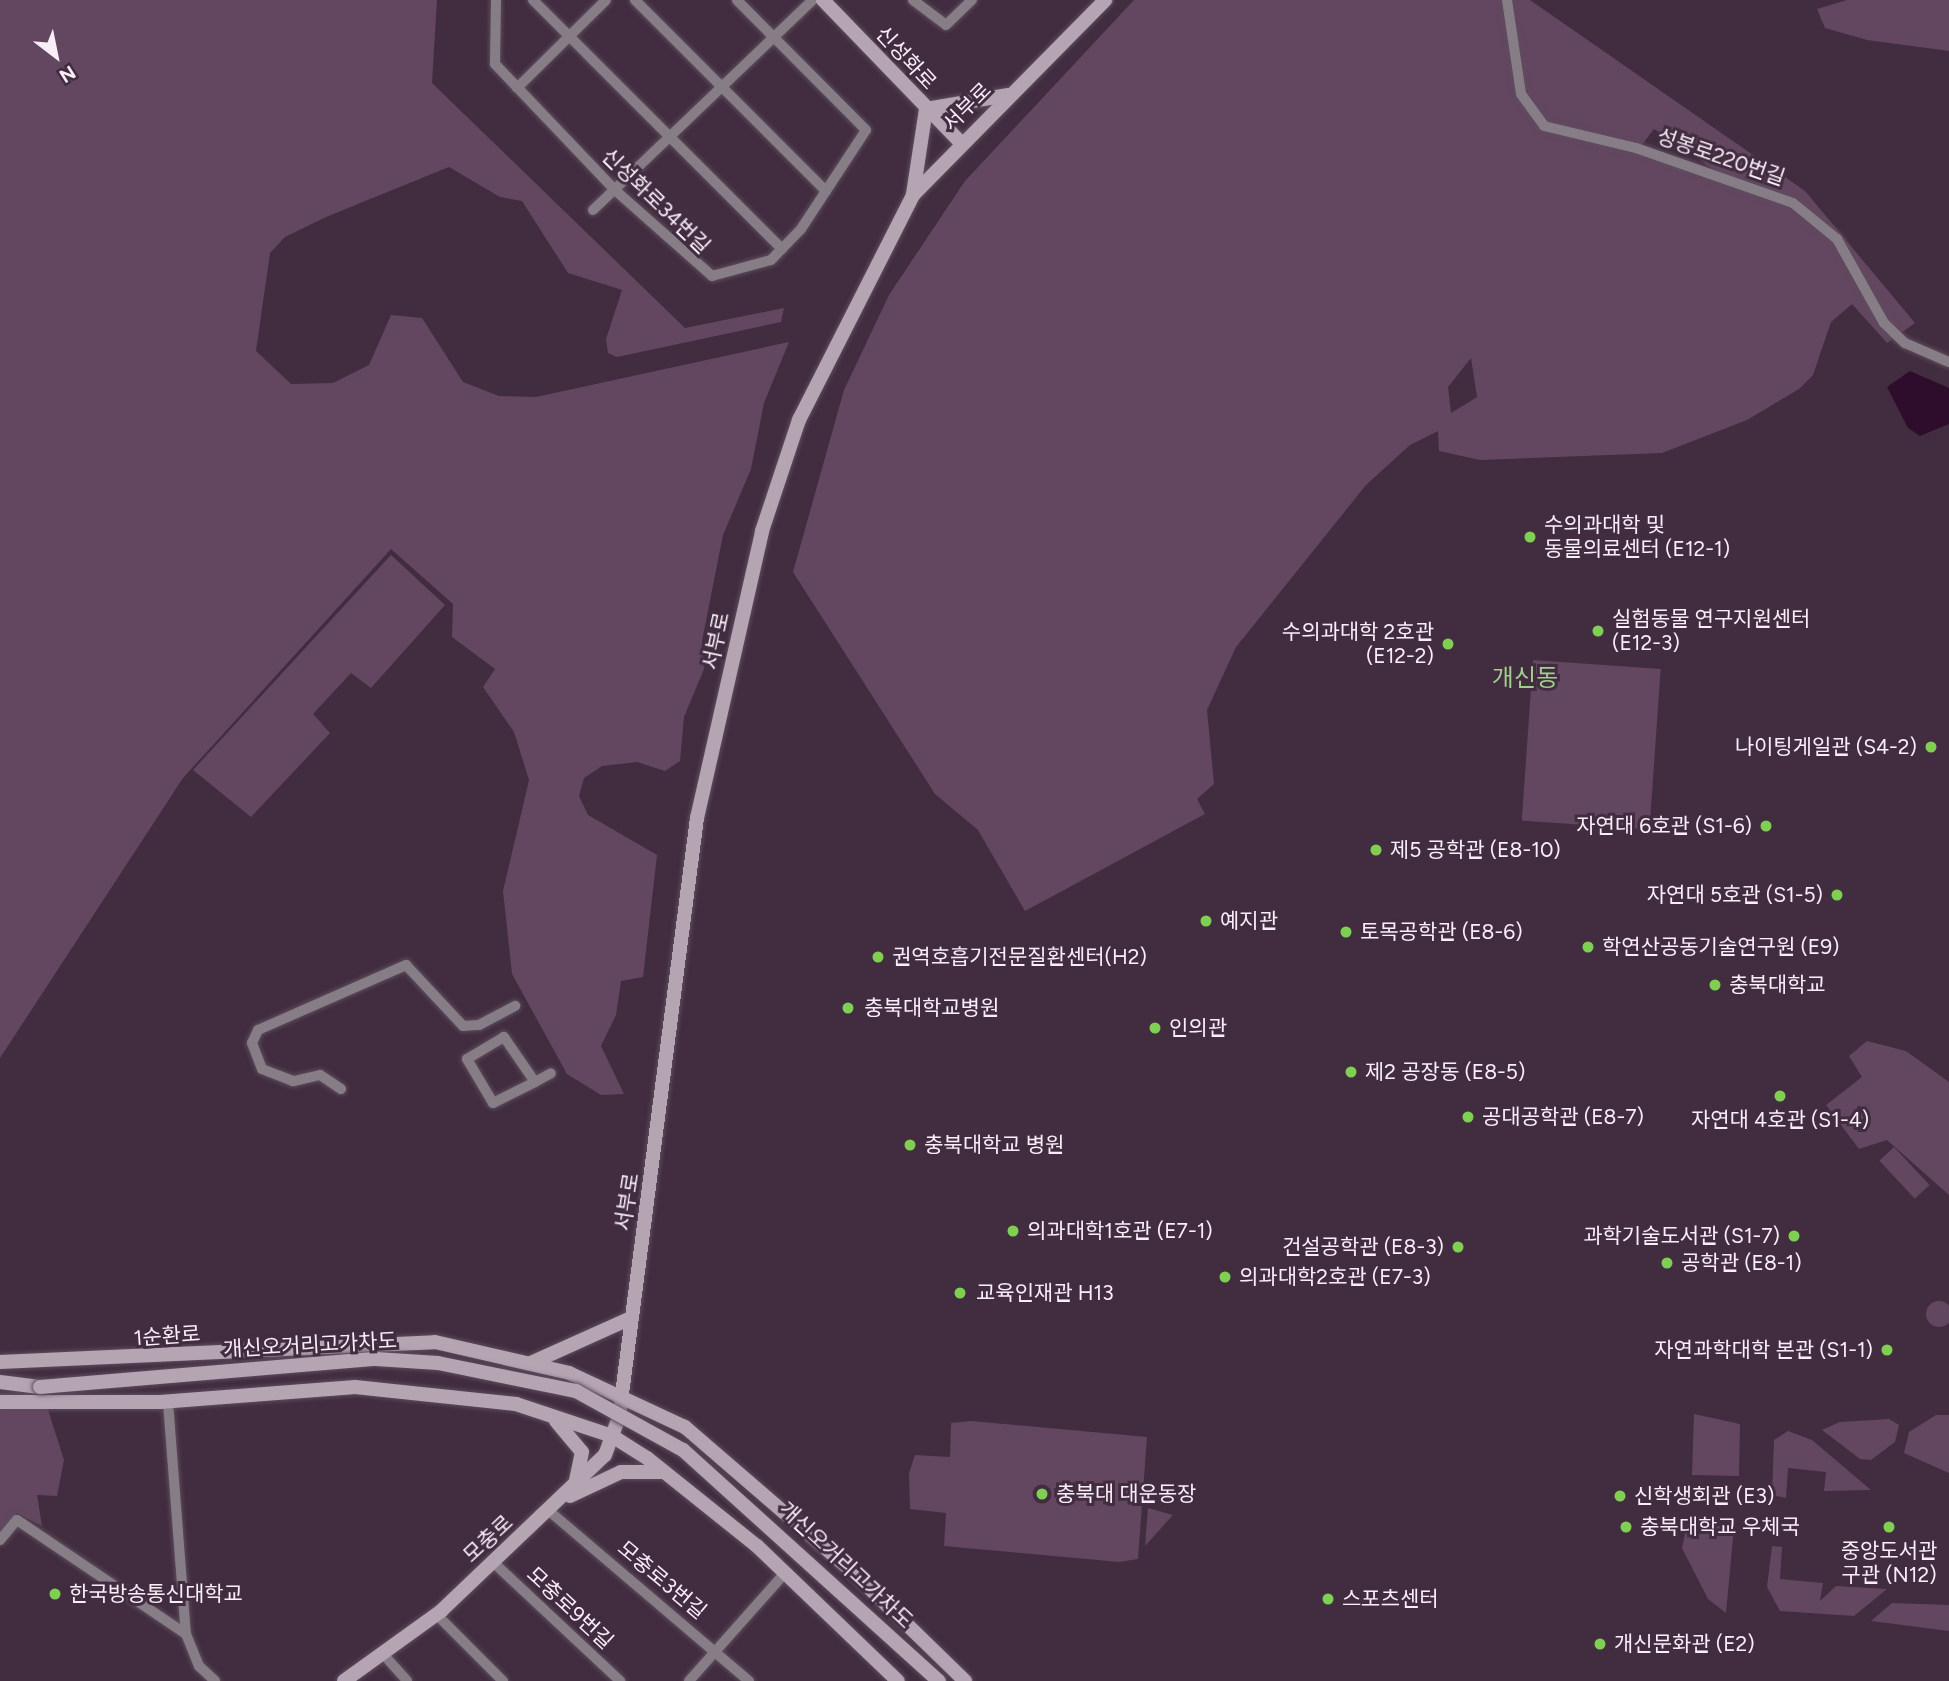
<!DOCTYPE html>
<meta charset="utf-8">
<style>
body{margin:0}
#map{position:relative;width:1949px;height:1681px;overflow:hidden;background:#412d3f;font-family:Figtree,"Noto Sans KR",sans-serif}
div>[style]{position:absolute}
.green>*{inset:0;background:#634760;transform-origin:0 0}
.round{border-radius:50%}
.water>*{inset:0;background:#2e0d2c}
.roads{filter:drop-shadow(0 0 2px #5e4c5d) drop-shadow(0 0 2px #5e4c5d)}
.street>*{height:10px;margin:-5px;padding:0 5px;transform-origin:5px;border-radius:5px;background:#877d86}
.secondary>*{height:14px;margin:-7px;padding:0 7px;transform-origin:7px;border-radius:7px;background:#b5a5b3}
.bridges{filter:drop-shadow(0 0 2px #5e4c5d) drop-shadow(0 0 2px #5e4c5d)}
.secondary-bridge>*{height:14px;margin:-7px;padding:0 7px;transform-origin:7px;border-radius:7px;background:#b5a5b3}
.dots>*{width:19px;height:19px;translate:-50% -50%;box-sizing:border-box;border:4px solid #412d3f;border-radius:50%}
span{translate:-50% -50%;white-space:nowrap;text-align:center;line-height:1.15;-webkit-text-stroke:6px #412d3f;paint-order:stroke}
.street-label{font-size:21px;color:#f9edf8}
.poi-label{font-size:21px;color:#f9edf8}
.left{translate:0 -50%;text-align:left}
.right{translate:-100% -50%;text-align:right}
.quarter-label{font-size:24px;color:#a1cd8d}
.north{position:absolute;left:21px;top:21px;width:70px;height:70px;-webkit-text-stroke:5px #412d3f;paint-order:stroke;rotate:148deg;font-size:19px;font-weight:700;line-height:28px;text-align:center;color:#f9edf8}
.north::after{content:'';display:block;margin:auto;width:24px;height:32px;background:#f9edf8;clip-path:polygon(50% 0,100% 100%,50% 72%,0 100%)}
</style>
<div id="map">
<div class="green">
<div style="clip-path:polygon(0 0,437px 0,432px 83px,685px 328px,784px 308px,781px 322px,617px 357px,608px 353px,606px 339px,622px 290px,568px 273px,522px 201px,500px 197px,449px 167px,326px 217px,285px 237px,270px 253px,256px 351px,291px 384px,333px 383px,369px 365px,391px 315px,422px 318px,463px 382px,499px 396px,536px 397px,789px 342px,764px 403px,751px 469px,723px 535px,702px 641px,704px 669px,684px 717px,680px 761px,665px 771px,637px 762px,602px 766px,584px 778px,579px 796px,588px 815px,657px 855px,643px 977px,621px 981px,616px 1015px,601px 1046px,624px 1094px,601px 1095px,567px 1074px,512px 974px,503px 891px,529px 780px,514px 732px,483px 687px,495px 669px,452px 637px,453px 604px,391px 549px,183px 778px,0 1058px)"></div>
<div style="clip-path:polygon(evenodd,1134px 0,1530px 0,1805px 191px,1915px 323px,1887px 343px,1852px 304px,1831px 322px,1813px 375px,1799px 389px,1747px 420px,1662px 453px,1480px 460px,1439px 451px,1438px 431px,1410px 445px,1366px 485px,1236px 647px,1207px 710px,1214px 784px,1197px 799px,1205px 814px,1025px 911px,978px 830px,935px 794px,793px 572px,844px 390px,889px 295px,965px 181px,1134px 0,1654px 129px,1722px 175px,1637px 151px,1654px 129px,1134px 0,1471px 358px,1477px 397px,1451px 413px,1448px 387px,1471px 358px)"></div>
<div style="clip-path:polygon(1847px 0,1949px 0,1949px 51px,1867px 40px,1825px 28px,1817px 9px)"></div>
<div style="clip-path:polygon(391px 555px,445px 605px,371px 688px,351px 673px,313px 714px,330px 733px,251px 817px,193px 770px)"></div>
<div style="left:1533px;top:660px;width:128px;height:161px;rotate:4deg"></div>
<div style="clip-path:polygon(1867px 1041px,1906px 1051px,1949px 1082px,1949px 1195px,1887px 1140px,1859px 1149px,1826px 1105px,1862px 1077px,1849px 1056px)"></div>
<div style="left:1894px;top:1147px;width:52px;height:20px;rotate:47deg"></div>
<div class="round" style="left:1926px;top:1301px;width:26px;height:26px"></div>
<div style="clip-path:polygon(0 1393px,44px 1397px,64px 1460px,57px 1496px,37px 1495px,42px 1526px,17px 1513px,0 1535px)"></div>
<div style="clip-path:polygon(1694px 1414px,1740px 1424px,1739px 1476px,1692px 1475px)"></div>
<div style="clip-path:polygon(1936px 1415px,1949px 1415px,1949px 1473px,1904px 1453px,1909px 1432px)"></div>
<div style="clip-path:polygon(1889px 1419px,1899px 1425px,1895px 1442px,1871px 1460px,1860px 1459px,1822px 1430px,1840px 1422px)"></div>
<div style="clip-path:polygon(971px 1421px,1147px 1437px,1138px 1559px,1119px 1562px,944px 1546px,946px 1513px,910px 1509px,909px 1473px,915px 1455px,950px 1457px,951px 1423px)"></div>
<div style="clip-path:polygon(1788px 1431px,1812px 1440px,1871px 1490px,1824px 1491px,1826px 1472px,1788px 1468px,1786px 1498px,1772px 1495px,1774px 1440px)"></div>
<div style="clip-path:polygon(1148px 1508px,1173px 1515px,1145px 1546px)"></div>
<div style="clip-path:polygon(1687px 1524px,1734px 1527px,1726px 1613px,1708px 1599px,1682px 1548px)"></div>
<div style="clip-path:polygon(1772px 1546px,1782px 1547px,1780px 1579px,1823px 1583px,1820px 1601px,1836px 1586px,1887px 1589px,1854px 1616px,1780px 1611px,1767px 1587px)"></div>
<div style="clip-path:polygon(1892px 1603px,1949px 1605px,1949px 1631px,1871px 1621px)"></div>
</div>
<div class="water">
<div style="clip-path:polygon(1910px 371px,1949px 388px,1949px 424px,1920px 436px,1908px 428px,1887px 387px)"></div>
</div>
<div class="roads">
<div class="street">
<div style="left:496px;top:0;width:64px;rotate:90.9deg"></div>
<div style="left:495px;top:64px;width:175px;rotate:46.4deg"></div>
<div style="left:616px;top:191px;width:128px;rotate:41.5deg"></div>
<div style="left:712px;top:276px;width:61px;rotate:-15.2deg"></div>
<div style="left:771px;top:260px;width:43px;rotate:-45.9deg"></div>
<div style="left:801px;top:229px;width:118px;rotate:-56.7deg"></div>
<div style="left:866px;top:130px;width:183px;rotate:-134.8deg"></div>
<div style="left:533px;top:0;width:352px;rotate:45deg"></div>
<div style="left:635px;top:0;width:270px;rotate:45deg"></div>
<div style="left:913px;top:0;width:41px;rotate:37.1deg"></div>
<div style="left:946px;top:25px;width:36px;rotate:-44deg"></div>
<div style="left:1507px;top:0;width:95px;rotate:81.5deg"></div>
<div style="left:1521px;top:94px;width:39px;rotate:54deg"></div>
<div style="left:1544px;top:126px;width:95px;rotate:13.4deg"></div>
<div style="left:1636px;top:148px;width:166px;rotate:19.3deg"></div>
<div style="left:1793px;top:203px;width:57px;rotate:39.3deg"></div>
<div style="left:1837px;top:239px;width:96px;rotate:60.8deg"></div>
<div style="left:1884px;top:323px;width:29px;rotate:44deg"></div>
<div style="left:1905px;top:343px;width:48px;rotate:23.4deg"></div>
<div style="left:517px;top:88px;width:125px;rotate:-44.7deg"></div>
<div style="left:593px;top:210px;width:304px;rotate:-43.7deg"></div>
<div style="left:535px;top:1082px;width:55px;rotate:-124.6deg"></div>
<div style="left:504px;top:1037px;width:43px;rotate:149.3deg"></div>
<div style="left:467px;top:1059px;width:51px;rotate:59.4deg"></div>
<div style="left:493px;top:1103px;width:47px;rotate:-26.6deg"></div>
<div style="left:535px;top:1082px;width:18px;rotate:-29deg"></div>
<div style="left:341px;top:1089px;width:25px;rotate:-146deg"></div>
<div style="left:320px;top:1075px;width:28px;rotate:167deg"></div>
<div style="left:293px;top:1081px;width:33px;rotate:-159deg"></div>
<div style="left:262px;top:1069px;width:28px;rotate:-111deg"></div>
<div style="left:252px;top:1043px;width:14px;rotate:-65deg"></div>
<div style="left:258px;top:1030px;width:162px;rotate:-23.7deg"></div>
<div style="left:406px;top:965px;width:83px;rotate:46.9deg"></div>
<div style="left:463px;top:1026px;width:16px;rotate:-4deg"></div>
<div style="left:479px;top:1025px;width:41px;rotate:-27.8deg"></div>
<div style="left:168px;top:1402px;width:233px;rotate:85.6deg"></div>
<div style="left:548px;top:1510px;width:264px;rotate:40.4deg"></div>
<div style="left:0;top:1540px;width:26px;rotate:-50deg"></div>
<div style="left:17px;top:1520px;width:204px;rotate:34deg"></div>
<div style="left:186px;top:1634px;width:35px;rotate:68deg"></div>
<div style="left:199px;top:1666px;width:22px;rotate:43deg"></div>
<div style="left:494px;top:1563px;width:173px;rotate:43.1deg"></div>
<div style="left:436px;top:1614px;width:95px;rotate:45deg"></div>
<div style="left:383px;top:1654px;width:36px;rotate:48deg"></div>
<div style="left:689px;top:1681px;width:144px;rotate:-48.4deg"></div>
</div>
<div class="secondary">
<div style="left:823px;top:0;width:199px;rotate:46deg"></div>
<div style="left:926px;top:109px;width:82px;rotate:-9.8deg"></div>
<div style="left:913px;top:194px;width:86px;rotate:-81.3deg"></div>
<div style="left:0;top:1362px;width:435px;rotate:-2.6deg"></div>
<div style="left:435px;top:1342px;width:138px;rotate:13deg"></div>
<div style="left:569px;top:1373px;width:128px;rotate:25deg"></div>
<div style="left:685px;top:1427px;width:223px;rotate:40.8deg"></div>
<div style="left:854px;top:1573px;width:155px;rotate:44.2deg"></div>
<div style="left:531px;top:1363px;width:110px;rotate:-24.2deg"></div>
<div style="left:0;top:1382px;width:40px;rotate:7.1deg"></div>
<div style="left:0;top:1402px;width:160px"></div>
<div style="left:160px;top:1402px;width:196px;rotate:-4.4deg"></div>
<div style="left:355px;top:1387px;width:162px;rotate:6deg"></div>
<div style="left:516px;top:1404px;width:101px;rotate:18.4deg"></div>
<div style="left:612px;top:1436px;width:41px;rotate:32.2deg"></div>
<div style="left:647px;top:1458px;width:141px;rotate:38.7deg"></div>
<div style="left:757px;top:1546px;width:195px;rotate:43.8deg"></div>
<div style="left:556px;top:1421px;width:40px;rotate:50deg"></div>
<div style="left:582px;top:1452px;width:29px;rotate:102deg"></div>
<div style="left:570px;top:1496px;width:56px;rotate:-25.2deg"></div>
<div style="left:621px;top:1472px;width:42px"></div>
<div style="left:344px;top:1681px;width:120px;rotate:-35.8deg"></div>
<div style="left:441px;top:1611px;width:226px;rotate:-43.6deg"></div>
<div style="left:605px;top:1455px;width:40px;rotate:-69.8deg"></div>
<div style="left:619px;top:1417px;width:604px;rotate:-82.58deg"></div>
<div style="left:697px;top:818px;width:294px;rotate:-77.2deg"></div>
<div style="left:762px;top:531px;width:117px;rotate:-71.6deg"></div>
<div style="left:799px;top:420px;width:252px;rotate:-63.1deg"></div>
<div style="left:913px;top:195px;width:274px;rotate:-45.4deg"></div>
</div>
</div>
<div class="bridges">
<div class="secondary-bridge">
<div style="left:40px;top:1387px;width:337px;rotate:-4.8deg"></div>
<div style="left:376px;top:1359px;width:62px;rotate:3.7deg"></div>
<div style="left:438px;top:1363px;width:141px;rotate:11.5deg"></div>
<div style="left:576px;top:1391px;width:122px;rotate:28.9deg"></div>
<div style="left:683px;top:1450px;width:345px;rotate:42.1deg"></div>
</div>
</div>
<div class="dots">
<div style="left:1530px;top:537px;background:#7fd052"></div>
<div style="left:1598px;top:631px;background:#7fd052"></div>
<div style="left:1448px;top:644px;background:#7fd052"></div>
<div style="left:1931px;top:747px;background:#7fd052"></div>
<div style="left:1766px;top:826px;background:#7fd052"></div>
<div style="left:1376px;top:850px;background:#7fd052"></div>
<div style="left:1837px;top:895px;background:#7fd052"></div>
<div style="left:1206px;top:921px;background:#7fd052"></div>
<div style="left:1346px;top:932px;background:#7fd052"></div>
<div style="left:1588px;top:947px;background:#7fd052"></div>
<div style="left:878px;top:957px;background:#7fd052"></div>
<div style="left:1715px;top:985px;background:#7fd052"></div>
<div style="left:848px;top:1008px;background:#7fd052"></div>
<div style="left:1155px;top:1028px;background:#7fd052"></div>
<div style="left:1351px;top:1072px;background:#7fd052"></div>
<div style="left:1780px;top:1096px;background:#7fd052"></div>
<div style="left:1468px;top:1117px;background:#7fd052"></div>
<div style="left:910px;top:1145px;background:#7fd052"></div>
<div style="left:1013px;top:1231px;background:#7fd052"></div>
<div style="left:1794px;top:1236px;background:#7fd052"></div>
<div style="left:1458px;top:1247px;background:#7fd052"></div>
<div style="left:1667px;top:1263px;background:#7fd052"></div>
<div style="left:1225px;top:1277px;background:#7fd052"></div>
<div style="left:960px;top:1293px;background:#7fd052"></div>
<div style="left:1887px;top:1350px;background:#7fd052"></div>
<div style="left:1042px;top:1494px;background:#7fd052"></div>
<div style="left:1620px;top:1496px;background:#7fd052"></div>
<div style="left:1626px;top:1527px;background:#7fd052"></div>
<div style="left:1889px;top:1527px;background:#7fd052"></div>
<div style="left:55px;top:1594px;background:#7fd052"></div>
<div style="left:1328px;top:1599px;background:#7fd052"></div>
<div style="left:1600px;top:1644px;background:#7fd052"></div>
</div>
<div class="street-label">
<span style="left:906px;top:58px;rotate:47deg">신성화로</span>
<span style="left:967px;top:107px;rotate:-45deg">서부로</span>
<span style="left:1721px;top:157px;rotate:19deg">성봉로220번길</span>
<span style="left:656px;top:201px;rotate:44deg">신성화로34번길</span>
<span style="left:716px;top:641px;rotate:-78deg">서부로</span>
<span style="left:627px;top:1202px;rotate:-81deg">서부로</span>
<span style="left:167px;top:1336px;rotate:-4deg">1순환로</span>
<span style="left:310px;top:1345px;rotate:-3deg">개신오거리고가차도</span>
<span style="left:488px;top:1539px;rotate:-43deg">모충로</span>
<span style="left:846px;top:1565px;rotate:43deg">개신오거리고가차도</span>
<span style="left:662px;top:1580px;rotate:40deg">모충로3번길</span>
<span style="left:570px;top:1608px;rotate:43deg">모충로9번길</span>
</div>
<div class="poi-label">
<span class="left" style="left:1544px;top:537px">수의과대학 및<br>동물의료센터 (E12-1)</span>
<span class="left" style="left:1612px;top:631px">실험동물 연구지원센터<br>(E12-3)</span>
<span class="right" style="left:1434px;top:644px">수의과대학 2호관<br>(E12-2)</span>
<span class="right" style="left:1917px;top:747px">나이팅게일관 (S4-2)</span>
<span class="right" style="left:1752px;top:826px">자연대 6호관 (S1-6)</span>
<span class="left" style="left:1390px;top:850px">제5 공학관 (E8-10)</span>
<span class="right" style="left:1823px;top:895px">자연대 5호관 (S1-5)</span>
<span class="left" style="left:1220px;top:921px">예지관</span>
<span class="left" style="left:1360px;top:932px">토목공학관 (E8-6)</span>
<span class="left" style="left:1602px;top:947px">학연산공동기술연구원 (E9)</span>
<span class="left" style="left:892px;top:957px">권역호흡기전문질환센터(H2)</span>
<span class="left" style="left:1729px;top:985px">충북대학교</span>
<span class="left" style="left:864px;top:1008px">충북대학교병원</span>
<span class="left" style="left:1169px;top:1028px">인의관</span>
<span class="left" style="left:1365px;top:1072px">제2 공장동 (E8-5)</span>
<span class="left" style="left:1482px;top:1117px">공대공학관 (E8-7)</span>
<span style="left:1780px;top:1120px">자연대 4호관 (S1-4)</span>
<span class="left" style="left:924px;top:1145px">충북대학교 병원</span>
<span class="left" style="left:1027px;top:1231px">의과대학1호관 (E7-1)</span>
<span class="right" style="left:1780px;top:1236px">과학기술도서관 (S1-7)</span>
<span class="right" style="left:1444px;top:1247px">건설공학관 (E8-3)</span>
<span class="left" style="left:1681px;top:1263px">공학관 (E8-1)</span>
<span class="left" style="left:1239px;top:1277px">의과대학2호관 (E7-3)</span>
<span class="left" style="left:976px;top:1293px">교육인재관 H13</span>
<span class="right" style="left:1873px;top:1350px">자연과학대학 본관 (S1-1)</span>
<span class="left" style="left:1056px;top:1494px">충북대 대운동장</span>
<span class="left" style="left:1634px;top:1496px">신학생회관 (E3)</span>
<span class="left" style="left:1640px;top:1527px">충북대학교 우체국</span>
<span style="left:1889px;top:1563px">중앙도서관<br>구관 (N12)</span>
<span class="left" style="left:69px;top:1594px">한국방송통신대학교</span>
<span class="left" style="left:1342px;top:1599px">스포츠센터</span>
<span class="left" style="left:1614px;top:1644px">개신문화관 (E2)</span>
</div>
<div class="quarter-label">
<span style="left:1525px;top:678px">개신동</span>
</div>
<div class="north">N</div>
</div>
